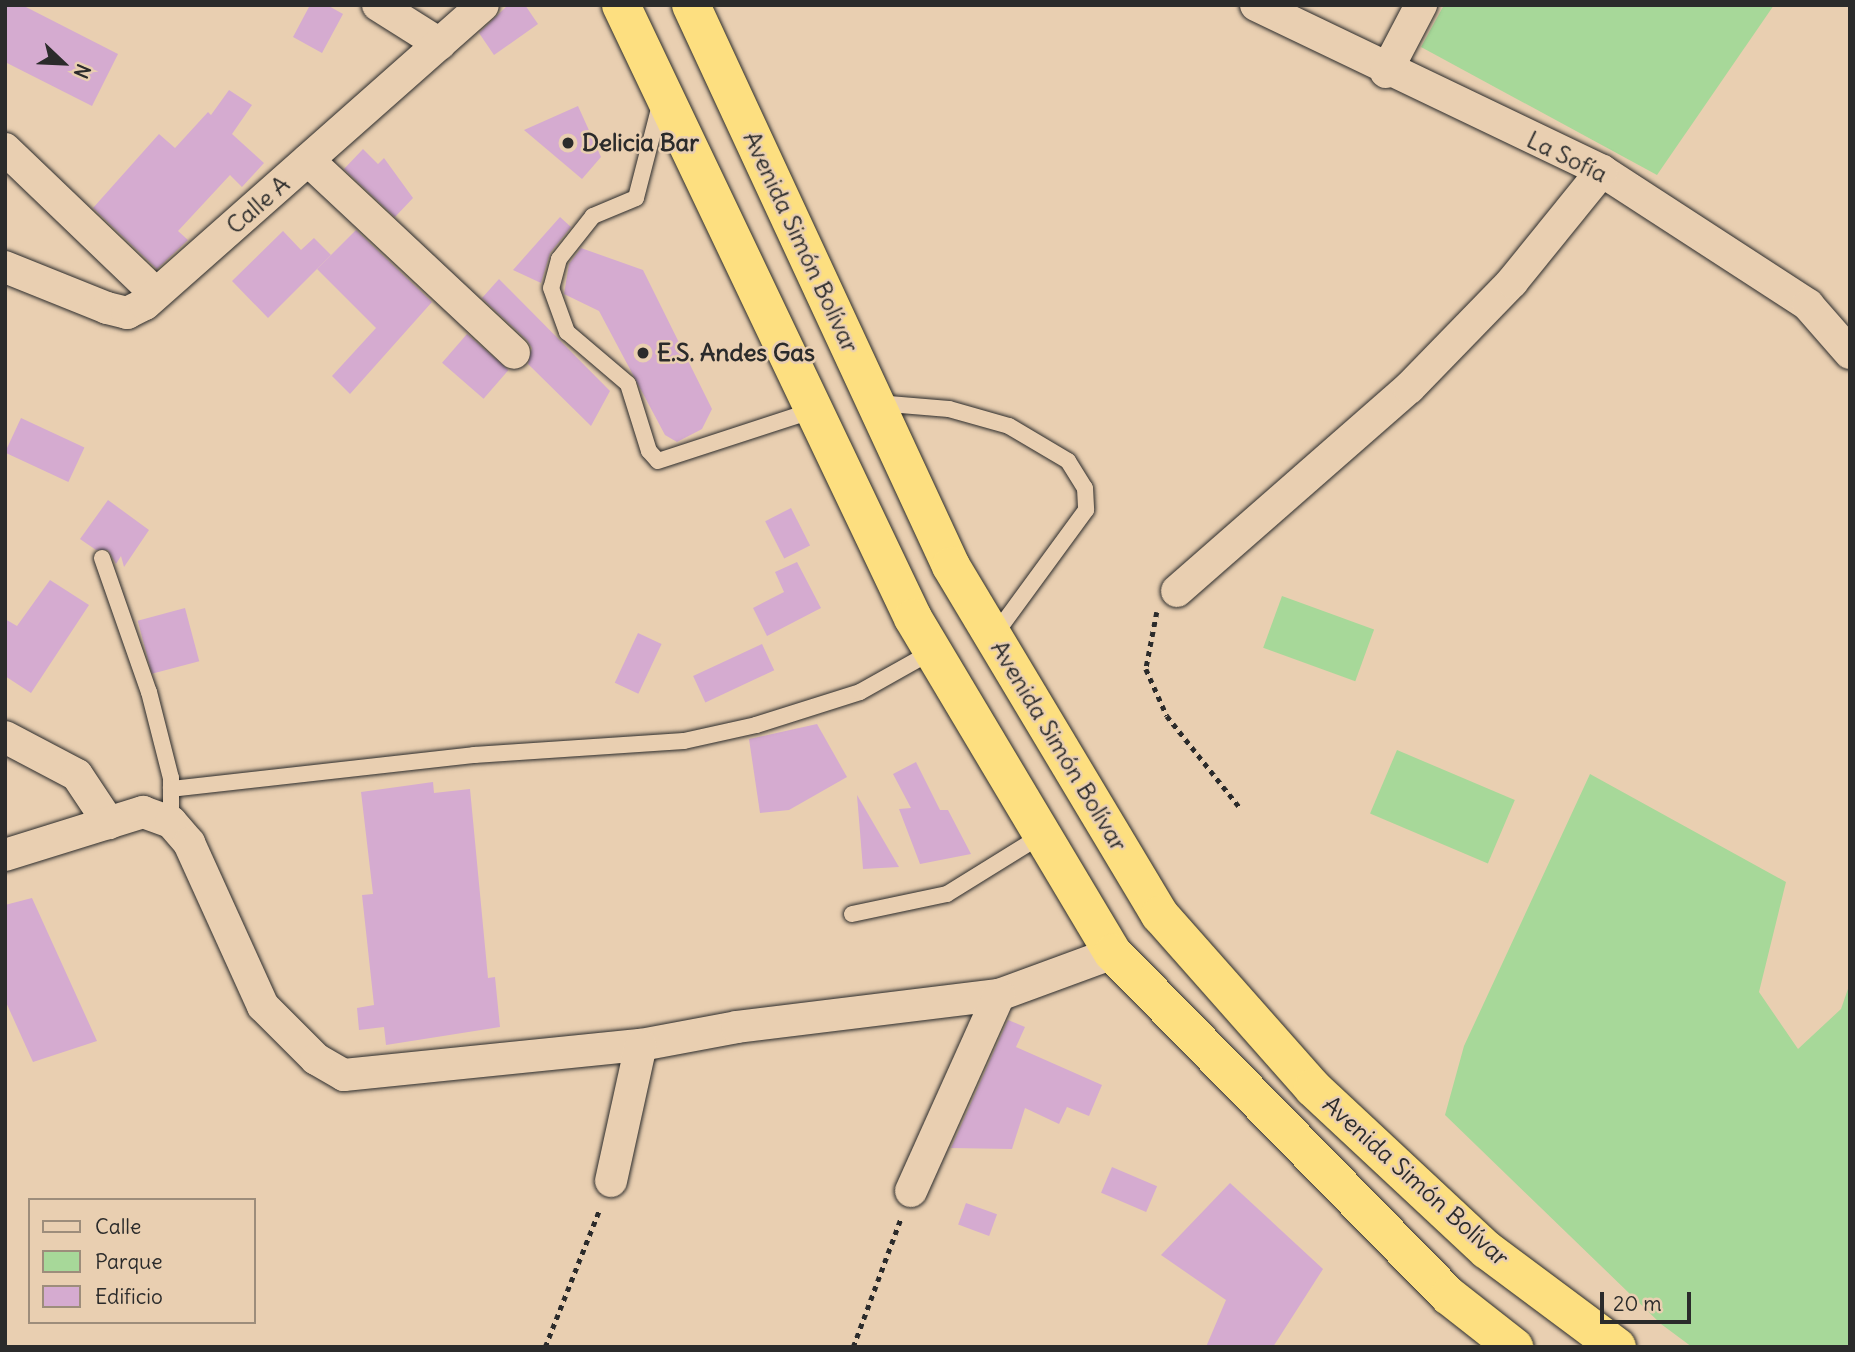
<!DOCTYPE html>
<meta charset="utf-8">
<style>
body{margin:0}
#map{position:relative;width:1855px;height:1352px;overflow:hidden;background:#e9cfb1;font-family:Delius,sans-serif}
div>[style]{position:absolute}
.green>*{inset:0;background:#a7d899;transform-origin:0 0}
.building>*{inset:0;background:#d5abd0;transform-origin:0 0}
.path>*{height:4.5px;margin-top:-2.25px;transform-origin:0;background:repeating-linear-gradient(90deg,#2b2b2b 0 5px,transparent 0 10px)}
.roads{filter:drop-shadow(0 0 2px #2b2b2b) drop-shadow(0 0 2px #2b2b2b)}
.service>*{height:16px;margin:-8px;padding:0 8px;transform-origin:8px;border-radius:8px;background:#e9cfb1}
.minor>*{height:32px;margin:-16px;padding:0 16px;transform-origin:16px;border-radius:16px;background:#e9cfb1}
.trunk>*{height:38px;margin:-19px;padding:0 19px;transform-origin:19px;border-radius:19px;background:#fddf80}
.dots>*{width:19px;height:19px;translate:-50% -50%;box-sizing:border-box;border:4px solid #e9cfb1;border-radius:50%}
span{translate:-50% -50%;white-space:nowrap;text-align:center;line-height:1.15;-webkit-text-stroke:5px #e9cfb1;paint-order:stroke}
.poi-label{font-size:24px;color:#2b2b2b;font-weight:700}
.left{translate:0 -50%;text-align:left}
.street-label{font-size:24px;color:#2b2b2b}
.frame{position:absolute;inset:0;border:7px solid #2b2b2b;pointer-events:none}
.legend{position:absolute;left:28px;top:1198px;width:228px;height:126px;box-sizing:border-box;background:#e9cfb1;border:2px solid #9d8d7b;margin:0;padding:9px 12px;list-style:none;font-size:21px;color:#2b2b2b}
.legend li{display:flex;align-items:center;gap:14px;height:35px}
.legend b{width:35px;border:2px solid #9d8d7b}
.north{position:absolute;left:28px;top:28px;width:70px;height:70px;-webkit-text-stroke:5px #e9cfb1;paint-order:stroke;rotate:113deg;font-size:19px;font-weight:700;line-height:28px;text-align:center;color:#2b2b2b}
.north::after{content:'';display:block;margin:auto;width:24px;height:32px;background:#2b2b2b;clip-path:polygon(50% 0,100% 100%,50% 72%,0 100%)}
.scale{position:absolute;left:1600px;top:1292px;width:91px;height:32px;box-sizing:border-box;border:4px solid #2b2b2b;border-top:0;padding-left:9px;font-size:21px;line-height:24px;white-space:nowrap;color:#2b2b2b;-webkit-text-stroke:5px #e9cfb1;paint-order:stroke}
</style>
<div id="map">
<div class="green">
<div style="clip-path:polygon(1444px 5px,1774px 5px,1657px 175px,1421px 47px)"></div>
<div style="left:1282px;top:596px;width:98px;height:55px;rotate:20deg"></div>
<div style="left:1397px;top:750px;width:128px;height:69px;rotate:23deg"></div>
<div style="clip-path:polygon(1590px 774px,1786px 882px,1759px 992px,1798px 1049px,1841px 1009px,1850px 983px,1850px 1347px,1692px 1347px,1661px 1324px,1445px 1115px,1464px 1046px)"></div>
</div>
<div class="building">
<div style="clip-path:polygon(5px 5px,22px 5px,118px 54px,92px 106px,5px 62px)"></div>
<div style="clip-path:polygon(310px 5px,327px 5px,343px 14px,322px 53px,293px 37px)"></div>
<div style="clip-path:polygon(508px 5px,525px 5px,538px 24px,494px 55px,479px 33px)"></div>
<div style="clip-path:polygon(229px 90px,252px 105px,232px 134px,264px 163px,242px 187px,230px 175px,178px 231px,188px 240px,157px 269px,93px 208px,159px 134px,175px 148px,208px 112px,211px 115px)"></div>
<div style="clip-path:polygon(578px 106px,601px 157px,582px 179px,524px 130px)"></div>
<div style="clip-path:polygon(363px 149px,378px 164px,384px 158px,413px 198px,395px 217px,344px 169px)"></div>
<div style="clip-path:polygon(560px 217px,571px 227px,550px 253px,541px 283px,513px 270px)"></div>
<div style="clip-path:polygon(356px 230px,432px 302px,350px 394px,332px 376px,376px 328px,317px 269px)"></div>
<div style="clip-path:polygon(283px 231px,301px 250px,314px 238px,331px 255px,268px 318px,232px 281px)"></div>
<div style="clip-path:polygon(581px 248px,643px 270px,712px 409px,702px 429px,677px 442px,665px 435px,599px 311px,564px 294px,569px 264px)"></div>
<div style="clip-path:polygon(499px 279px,610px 391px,591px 426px,528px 364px,532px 348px,527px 340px,482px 298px)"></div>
<div style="left:467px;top:334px;width:55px;height:38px;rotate:41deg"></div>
<div style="left:21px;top:418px;width:70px;height:38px;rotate:25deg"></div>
<div style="clip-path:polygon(108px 500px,149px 530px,124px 567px,121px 556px,116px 564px,108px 550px,96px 550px,80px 539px)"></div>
<div style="left:791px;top:508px;width:42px;height:29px;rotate:63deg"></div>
<div style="clip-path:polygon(797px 562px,821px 608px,767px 636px,753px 608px,784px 592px,775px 572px)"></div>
<div style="clip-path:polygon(50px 580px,89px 605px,31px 693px,5px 676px,5px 619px,17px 626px)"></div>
<div style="left:185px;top:608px;width:55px;height:49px;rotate:75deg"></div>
<div style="left:638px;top:633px;width:26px;height:55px;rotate:25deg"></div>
<div style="left:762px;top:644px;width:29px;height:76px;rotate:65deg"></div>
<div style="clip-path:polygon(817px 724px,847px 777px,789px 810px,760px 813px,749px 739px)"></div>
<div style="clip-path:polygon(916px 762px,940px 810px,948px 810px,971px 854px,920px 864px,899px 809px,911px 808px,893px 774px)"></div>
<div style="clip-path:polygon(433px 782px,434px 793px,470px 789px,488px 978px,495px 977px,500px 1027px,386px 1045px,384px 1027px,359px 1030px,357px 1008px,374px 1005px,362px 895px,373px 894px,361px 792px)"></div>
<div style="clip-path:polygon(857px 795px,899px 867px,863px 869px)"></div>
<div style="clip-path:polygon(32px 898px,97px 1041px,33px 1062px,5px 1000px,5px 905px)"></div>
<div style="clip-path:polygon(1008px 1020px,1025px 1027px,1016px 1047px,1102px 1085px,1089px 1116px,1067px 1107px,1059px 1124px,1025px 1108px,1012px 1149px,951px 1148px)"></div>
<div style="left:1112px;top:1167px;width:49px;height:28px;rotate:23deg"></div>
<div style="clip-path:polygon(1230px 1183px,1323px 1269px,1273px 1347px,1206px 1347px,1226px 1300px,1161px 1255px)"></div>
<div style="left:966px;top:1203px;width:33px;height:23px;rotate:20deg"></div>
</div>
<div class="path">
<div style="left:1157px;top:612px;width:58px;rotate:100.9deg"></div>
<div style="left:1146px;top:669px;width:51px;rotate:65.9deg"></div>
<div style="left:1167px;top:716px;width:119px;rotate:51.5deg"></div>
<div style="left:545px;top:1347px;width:149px;rotate:-68.4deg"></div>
<div style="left:853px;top:1347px;width:138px;rotate:-69.6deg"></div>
</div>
<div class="roads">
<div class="service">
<div style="left:660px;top:105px;width:96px;rotate:104.5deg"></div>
<div style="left:636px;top:198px;width:47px;rotate:157.3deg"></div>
<div style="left:593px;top:216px;width:55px;rotate:128.3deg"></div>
<div style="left:559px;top:259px;width:30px;rotate:105deg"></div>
<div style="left:551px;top:288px;width:47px;rotate:70deg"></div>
<div style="left:567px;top:332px;width:80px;rotate:40.4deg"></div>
<div style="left:628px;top:384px;width:70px;rotate:72.6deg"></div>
<div style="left:649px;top:451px;width:13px;rotate:48deg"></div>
<div style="left:658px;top:461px;width:164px;rotate:-18.1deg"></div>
<div style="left:877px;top:403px;width:72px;rotate:4.8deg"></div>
<div style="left:949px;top:409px;width:62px;rotate:15.8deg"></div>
<div style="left:1009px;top:426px;width:69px;rotate:30.7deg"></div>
<div style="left:1068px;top:461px;width:32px;rotate:58deg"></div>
<div style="left:1085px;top:488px;width:22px;rotate:87deg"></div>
<div style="left:1086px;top:510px;width:157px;rotate:126.2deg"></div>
<div style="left:102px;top:558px;width:142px;rotate:70.7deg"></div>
<div style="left:149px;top:692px;width:89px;rotate:75.7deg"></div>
<div style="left:171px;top:778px;width:44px;rotate:90deg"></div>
<div style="left:171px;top:789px;width:305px;rotate:-6.4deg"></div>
<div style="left:474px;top:755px;width:210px;rotate:-3.8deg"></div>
<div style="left:684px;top:741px;width:74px;rotate:-12.5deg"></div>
<div style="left:756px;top:725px;width:109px;rotate:-17.6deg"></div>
<div style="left:860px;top:692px;width:84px;rotate:-29.3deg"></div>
<div style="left:852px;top:914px;width:97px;rotate:-11.9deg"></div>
<div style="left:947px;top:894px;width:112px;rotate:-31.8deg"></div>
</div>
<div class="minor">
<div style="left:378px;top:5px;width:73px;rotate:32.2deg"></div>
<div style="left:1256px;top:5px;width:384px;rotate:25.6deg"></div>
<div style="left:1602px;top:171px;width:246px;rotate:33deg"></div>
<div style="left:1808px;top:305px;width:64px;rotate:48.8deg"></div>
<div style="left:1386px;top:72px;width:76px;rotate:-62.4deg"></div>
<div style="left:5px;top:149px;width:209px;rotate:43.8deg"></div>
<div style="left:308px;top:160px;width:282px;rotate:43.1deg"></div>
<div style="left:5px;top:267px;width:110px;rotate:21.9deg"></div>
<div style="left:107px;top:308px;width:21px;rotate:14deg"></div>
<div style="left:127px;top:313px;width:20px;rotate:-27deg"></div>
<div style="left:145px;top:304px;width:451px;rotate:-41.5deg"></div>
<div style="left:1177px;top:591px;width:308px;rotate:-41.2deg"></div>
<div style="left:1409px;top:388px;width:148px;rotate:-45.8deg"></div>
<div style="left:1512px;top:282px;width:143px;rotate:-51deg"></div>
<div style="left:5px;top:737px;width:81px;rotate:27.8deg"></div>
<div style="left:77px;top:775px;width:58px;rotate:56.3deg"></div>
<div style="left:5px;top:855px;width:145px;rotate:-17.3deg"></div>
<div style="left:143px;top:812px;width:30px;rotate:20deg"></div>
<div style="left:171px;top:822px;width:28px;rotate:49deg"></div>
<div style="left:189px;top:843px;width:179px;rotate:65.6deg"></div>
<div style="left:263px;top:1006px;width:75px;rotate:45deg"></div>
<div style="left:316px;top:1059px;width:32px;rotate:30deg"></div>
<div style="left:344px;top:1075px;width:299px;rotate:-5.8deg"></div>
<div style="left:641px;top:1045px;width:98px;rotate:-10.6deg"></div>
<div style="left:737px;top:1027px;width:264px;rotate:-7deg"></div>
<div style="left:999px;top:995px;width:121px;rotate:-20.2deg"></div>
<div style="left:611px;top:1181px;width:139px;rotate:-77.6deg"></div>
<div style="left:911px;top:1191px;width:215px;rotate:-65.8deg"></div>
</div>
<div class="trunk">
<div style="left:621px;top:5px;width:679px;rotate:64.53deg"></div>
<div style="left:913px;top:618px;width:390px;rotate:59.2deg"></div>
<div style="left:1113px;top:953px;width:480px;rotate:45.6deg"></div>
<div style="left:1449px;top:1296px;width:83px;rotate:38.1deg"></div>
<div style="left:691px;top:5px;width:618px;rotate:65.13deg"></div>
<div style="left:951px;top:566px;width:407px;rotate:59.1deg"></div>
<div style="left:1160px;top:915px;width:231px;rotate:48.5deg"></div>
<div style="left:1313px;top:1088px;width:238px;rotate:43deg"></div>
<div style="left:1487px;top:1250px;width:162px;rotate:36.7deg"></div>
</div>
</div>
<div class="dots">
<div style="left:568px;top:143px;background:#2b2b2b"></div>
<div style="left:643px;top:353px;background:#2b2b2b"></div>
</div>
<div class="poi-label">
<span class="left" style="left:582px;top:143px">Delicia Bar</span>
<span class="left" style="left:657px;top:353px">E.S. Andes Gas</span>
</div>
<div class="street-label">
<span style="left:1567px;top:157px;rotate:26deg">La Sofía</span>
<span style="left:258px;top:205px;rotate:-41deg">Calle A</span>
<span style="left:801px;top:242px;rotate:65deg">Avenida Simón Bolívar</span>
<span style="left:1059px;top:746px;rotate:59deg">Avenida Simón Bolívar</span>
<span style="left:1416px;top:1181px;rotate:42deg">Avenida Simón Bolívar</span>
</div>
<div class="frame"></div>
<ul class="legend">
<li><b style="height:9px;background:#e9cfb1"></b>Calle</li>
<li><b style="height:19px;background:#a7d899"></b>Parque</li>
<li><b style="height:19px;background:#d5abd0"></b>Edificio</li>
</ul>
<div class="north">N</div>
<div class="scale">20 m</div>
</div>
